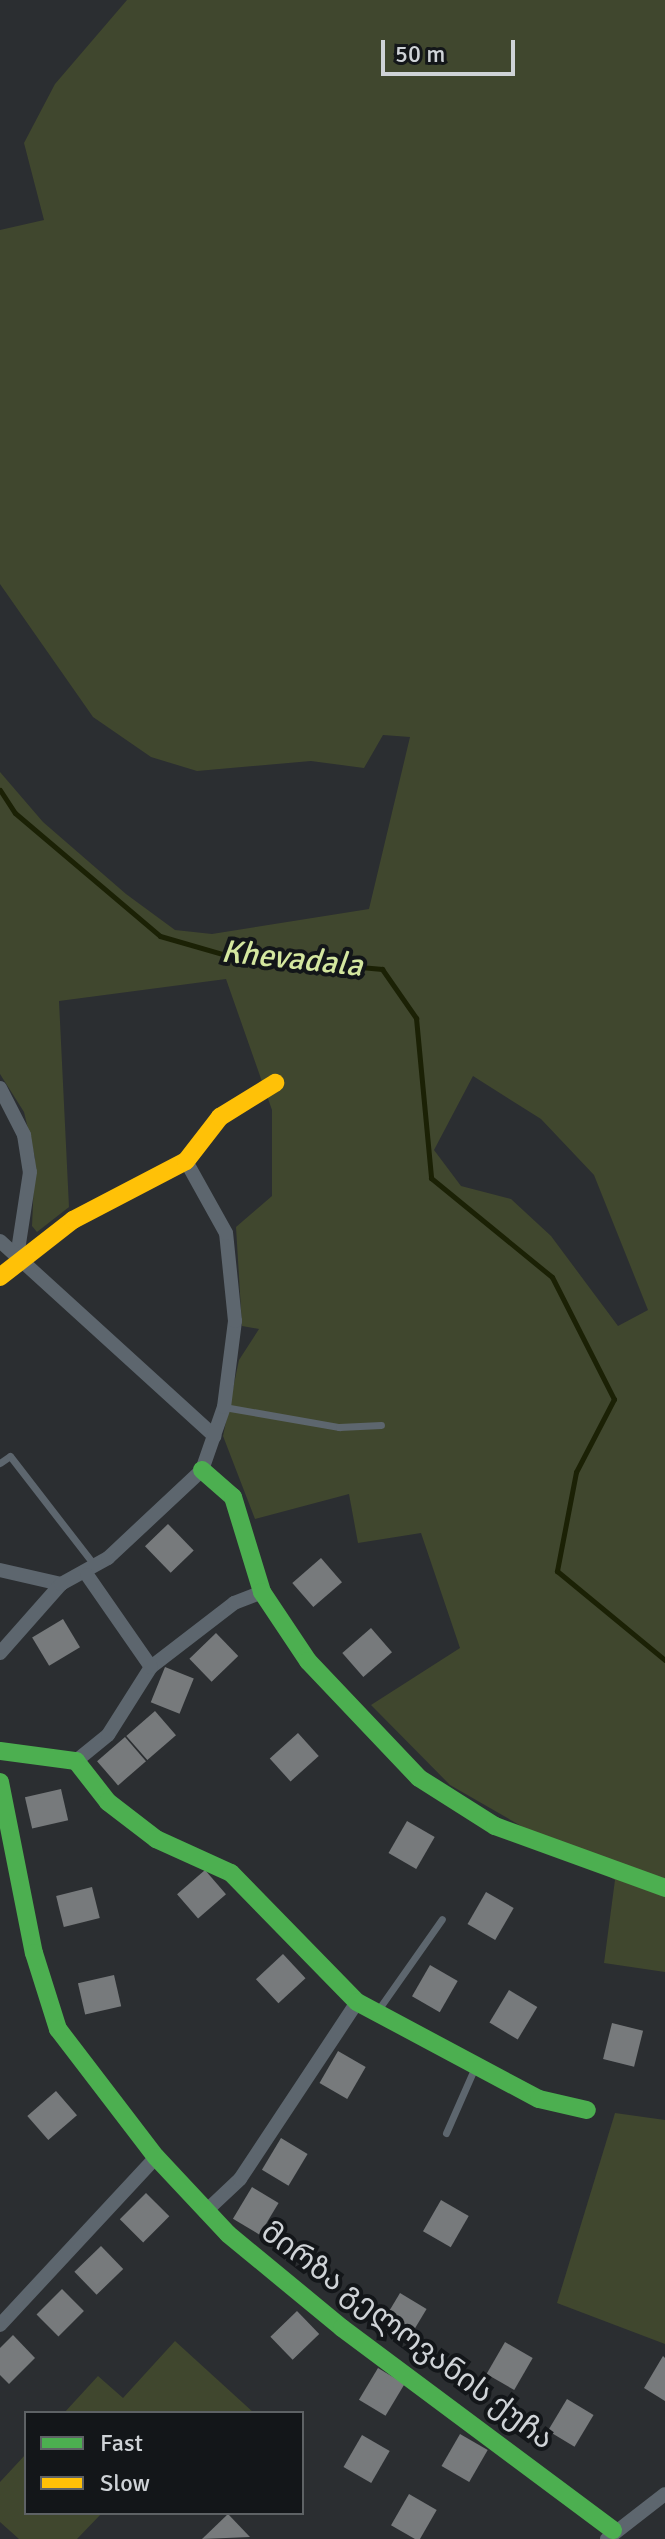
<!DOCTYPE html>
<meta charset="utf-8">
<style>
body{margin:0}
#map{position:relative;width:665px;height:2539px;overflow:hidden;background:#2b2e31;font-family:Signika,"Noto Sans Georgian",sans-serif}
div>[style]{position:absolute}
.green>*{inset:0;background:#40472e}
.stream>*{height:5px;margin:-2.5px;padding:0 2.5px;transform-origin:2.5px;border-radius:2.5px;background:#1b2105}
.building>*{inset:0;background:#777a7c;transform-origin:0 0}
.lane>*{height:7px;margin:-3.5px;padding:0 3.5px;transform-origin:3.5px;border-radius:3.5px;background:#5d666e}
.street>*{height:14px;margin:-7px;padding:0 7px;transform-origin:7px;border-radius:7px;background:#5d666e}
.fast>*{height:18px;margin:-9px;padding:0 9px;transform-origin:9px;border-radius:9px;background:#4caf50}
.slow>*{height:18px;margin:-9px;padding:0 9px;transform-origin:9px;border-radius:9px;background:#ffc107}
span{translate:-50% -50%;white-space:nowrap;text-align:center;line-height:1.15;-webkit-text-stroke:8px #131619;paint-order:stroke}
.street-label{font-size:30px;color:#cfd3d7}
.water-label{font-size:32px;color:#d4e79f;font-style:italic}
.legend{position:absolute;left:24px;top:2411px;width:280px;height:104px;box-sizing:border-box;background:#131619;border:2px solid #5e6265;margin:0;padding:10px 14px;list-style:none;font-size:24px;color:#cfd3d7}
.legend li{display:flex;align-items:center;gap:16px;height:40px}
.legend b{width:40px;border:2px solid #5e6265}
.scale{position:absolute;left:381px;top:40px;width:134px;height:36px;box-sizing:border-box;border:4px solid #cfd3d7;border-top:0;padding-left:10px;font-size:24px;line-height:28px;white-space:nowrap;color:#cfd3d7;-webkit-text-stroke:6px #131619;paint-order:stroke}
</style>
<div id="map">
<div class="green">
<div style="clip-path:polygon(evenodd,127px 0,665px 0,665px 1972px,604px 1963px,615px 1880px,450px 1785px,371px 1705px,460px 1648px,421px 1533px,358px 1543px,349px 1494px,255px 1519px,223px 1436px,239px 1360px,259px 1329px,242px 1326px,236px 1227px,272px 1196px,272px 1110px,226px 979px,59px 1001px,69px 1207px,37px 1232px,32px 1226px,35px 1158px,24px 1112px,0 1074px,0 772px,43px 822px,126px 894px,175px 930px,212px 934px,369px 909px,410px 737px,383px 735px,364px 768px,311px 761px,197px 771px,151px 757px,93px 717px,0 584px,0 230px,44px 220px,24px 143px,55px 84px,127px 0,473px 1076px,541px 1119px,594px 1175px,648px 1310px,618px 1326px,551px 1236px,511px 1199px,461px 1186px,434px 1150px,473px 1076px)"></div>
<div style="clip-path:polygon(615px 2113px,665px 2120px,665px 2344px,557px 2303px)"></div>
<div style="clip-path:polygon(175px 2341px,254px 2413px,64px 2413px,98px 2376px,123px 2398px)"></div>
<div style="clip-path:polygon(26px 2454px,26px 2513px,102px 2513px,77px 2539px,19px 2539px,0 2522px,0 2482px)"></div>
</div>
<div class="stream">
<div style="left:0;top:790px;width:27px;rotate:57deg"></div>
<div style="left:15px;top:813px;width:190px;rotate:40.3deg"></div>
<div style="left:160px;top:936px;width:69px;rotate:16.1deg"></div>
<div style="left:226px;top:955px;width:157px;rotate:5.1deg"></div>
<div style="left:382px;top:969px;width:60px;rotate:55.2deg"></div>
<div style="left:416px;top:1018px;width:161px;rotate:84.6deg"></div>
<div style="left:431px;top:1178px;width:156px;rotate:39.3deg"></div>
<div style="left:552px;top:1277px;width:137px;rotate:63.1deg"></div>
<div style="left:614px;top:1399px;width:82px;rotate:117.5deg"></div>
<div style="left:576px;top:1472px;width:101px;rotate:100.9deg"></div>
<div style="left:557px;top:1571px;width:140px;rotate:39.5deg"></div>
</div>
<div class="building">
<div style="left:168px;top:1524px;width:37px;height:32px;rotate:46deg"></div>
<div style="left:321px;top:1558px;width:32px;height:38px;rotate:49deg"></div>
<div style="left:63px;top:1619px;width:33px;height:36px;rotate:59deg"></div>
<div style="left:371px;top:1628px;width:32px;height:38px;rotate:49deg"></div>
<div style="left:216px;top:1633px;width:32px;height:37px;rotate:46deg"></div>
<div style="left:165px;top:1667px;width:31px;height:38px;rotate:22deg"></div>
<div style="left:155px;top:1711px;width:32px;height:38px;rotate:49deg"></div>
<div style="left:298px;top:1733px;width:31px;height:38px;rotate:48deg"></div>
<div style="left:125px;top:1737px;width:32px;height:37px;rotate:49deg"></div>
<div style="left:61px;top:1789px;width:32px;height:37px;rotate:77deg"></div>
<div style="left:407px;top:1821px;width:32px;height:37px;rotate:30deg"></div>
<div style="left:205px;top:1870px;width:32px;height:37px;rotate:49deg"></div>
<div style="left:92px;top:1887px;width:32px;height:37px;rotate:76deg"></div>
<div style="left:486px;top:1892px;width:32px;height:37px;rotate:30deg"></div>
<div style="left:283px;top:1954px;width:33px;height:37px;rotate:47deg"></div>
<div style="left:430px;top:1965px;width:32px;height:36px;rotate:30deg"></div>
<div style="left:114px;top:1975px;width:32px;height:37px;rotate:77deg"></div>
<div style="left:509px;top:1990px;width:33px;height:38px;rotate:31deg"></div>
<div style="left:612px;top:2023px;width:32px;height:37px;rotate:14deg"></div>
<div style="left:338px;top:2051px;width:32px;height:37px;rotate:30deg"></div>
<div style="left:56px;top:2091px;width:32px;height:38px;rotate:49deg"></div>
<div style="left:281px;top:2138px;width:31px;height:37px;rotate:31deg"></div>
<div style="left:252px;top:2187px;width:31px;height:37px;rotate:31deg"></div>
<div style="left:146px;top:2193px;width:33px;height:37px;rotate:45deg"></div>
<div style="left:441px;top:2200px;width:32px;height:36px;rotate:30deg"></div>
<div style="left:101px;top:2246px;width:32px;height:37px;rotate:46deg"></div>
<div style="left:62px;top:2289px;width:31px;height:36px;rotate:45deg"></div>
<div style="left:400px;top:2293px;width:31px;height:37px;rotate:31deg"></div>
<div style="left:297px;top:2311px;width:32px;height:37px;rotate:46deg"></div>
<div style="clip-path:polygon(13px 2335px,35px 2358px,9px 2384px,0 2375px,0 2348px)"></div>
<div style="left:505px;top:2342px;width:32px;height:37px;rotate:30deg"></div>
<div style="clip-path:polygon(663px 2356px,665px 2358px,665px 2401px,644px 2388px)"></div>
<div style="left:378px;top:2368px;width:31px;height:37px;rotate:31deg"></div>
<div style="left:567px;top:2399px;width:31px;height:37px;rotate:31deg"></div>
<div style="left:460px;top:2434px;width:32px;height:37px;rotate:30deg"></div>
<div style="left:362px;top:2435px;width:32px;height:37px;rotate:30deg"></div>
<div style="left:409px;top:2494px;width:32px;height:36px;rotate:30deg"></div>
<div style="clip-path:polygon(228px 2514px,250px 2537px,202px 2539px)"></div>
</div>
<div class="lane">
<div style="left:224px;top:1407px;width:117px;rotate:9.9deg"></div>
<div style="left:339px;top:1427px;width:42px;rotate:-2.7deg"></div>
<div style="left:0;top:1463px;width:12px;rotate:-35deg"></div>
<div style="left:10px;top:1456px;width:139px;rotate:52.3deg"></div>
<div style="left:378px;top:2010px;width:111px;rotate:-54.9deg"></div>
<div style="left:446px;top:2133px;width:72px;rotate:-66.3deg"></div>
</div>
<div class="street">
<div style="left:0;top:1088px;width:53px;rotate:62.9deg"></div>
<div style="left:24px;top:1135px;width:37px;rotate:81deg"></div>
<div style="left:30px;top:1172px;width:86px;rotate:98.7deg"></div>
<div style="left:0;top:1241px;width:290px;rotate:42.3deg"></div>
<div style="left:0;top:1570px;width:63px;rotate:12.9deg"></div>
<div style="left:0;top:1653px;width:92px;rotate:-48.5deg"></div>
<div style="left:61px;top:1584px;width:54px;rotate:-29deg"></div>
<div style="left:108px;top:1558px;width:129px;rotate:-43.1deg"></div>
<div style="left:202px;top:1470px;width:67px;rotate:-70.8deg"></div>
<div style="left:224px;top:1407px;width:87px;rotate:-82.7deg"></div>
<div style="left:235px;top:1321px;width:88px;rotate:-95.8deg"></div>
<div style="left:226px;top:1233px;width:82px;rotate:-119.1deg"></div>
<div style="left:151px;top:1667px;width:105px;rotate:-37.6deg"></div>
<div style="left:234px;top:1603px;width:30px;rotate:-21deg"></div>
<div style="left:76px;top:1761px;width:41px;rotate:-39.1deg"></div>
<div style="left:108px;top:1735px;width:80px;rotate:-57.7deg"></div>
<div style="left:151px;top:1667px;width:112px;rotate:-124.8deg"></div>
<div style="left:205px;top:2212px;width:48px;rotate:-43.3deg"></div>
<div style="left:240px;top:2179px;width:212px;rotate:-56.5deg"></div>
<div style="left:0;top:2325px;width:229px;rotate:-47.1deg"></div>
<div style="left:607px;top:2539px;width:73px;rotate:-37.8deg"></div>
</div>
<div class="fast">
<div style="left:202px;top:1470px;width:41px;rotate:41.1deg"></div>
<div style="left:233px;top:1497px;width:99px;rotate:73deg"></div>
<div style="left:262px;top:1592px;width:83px;rotate:56.3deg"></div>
<div style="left:308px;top:1661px;width:161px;rotate:46.5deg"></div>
<div style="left:419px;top:1778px;width:90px;rotate:32.3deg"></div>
<div style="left:495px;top:1826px;width:181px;rotate:20deg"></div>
<div style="left:0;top:1751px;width:77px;rotate:7.5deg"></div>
<div style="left:76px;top:1761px;width:52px;rotate:52deg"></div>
<div style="left:108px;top:1802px;width:61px;rotate:37.6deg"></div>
<div style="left:156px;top:1839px;width:82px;rotate:24.4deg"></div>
<div style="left:231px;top:1873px;width:180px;rotate:45.7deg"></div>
<div style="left:357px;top:2002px;width:206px;rotate:28.1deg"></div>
<div style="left:539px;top:2099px;width:49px;rotate:12.9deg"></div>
<div style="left:0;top:1782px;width:174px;rotate:78.8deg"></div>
<div style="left:34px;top:1953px;width:80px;rotate:72.5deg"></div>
<div style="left:58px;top:2029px;width:161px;rotate:52.6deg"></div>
<div style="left:156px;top:2157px;width:105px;rotate:46.9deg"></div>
<div style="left:228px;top:2234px;width:148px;rotate:39.5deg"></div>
<div style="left:342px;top:2328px;width:338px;rotate:36.7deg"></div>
</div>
<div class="slow">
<div style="left:0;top:1277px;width:93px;rotate:-38deg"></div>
<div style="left:73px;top:1220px;width:127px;rotate:-27.6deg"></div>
<div style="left:186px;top:1161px;width:56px;rotate:-52.3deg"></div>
<div style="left:220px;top:1117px;width:65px;rotate:-31.7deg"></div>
</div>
<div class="street-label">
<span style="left:407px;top:2336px;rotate:37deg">მირზა გელოვანის ქუჩა</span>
</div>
<div class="water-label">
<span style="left:292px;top:959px;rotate:6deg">Khevadala</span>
</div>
<ul class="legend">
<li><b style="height:10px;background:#4caf50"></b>Fast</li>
<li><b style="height:10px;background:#ffc107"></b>Slow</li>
</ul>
<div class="scale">50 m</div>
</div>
